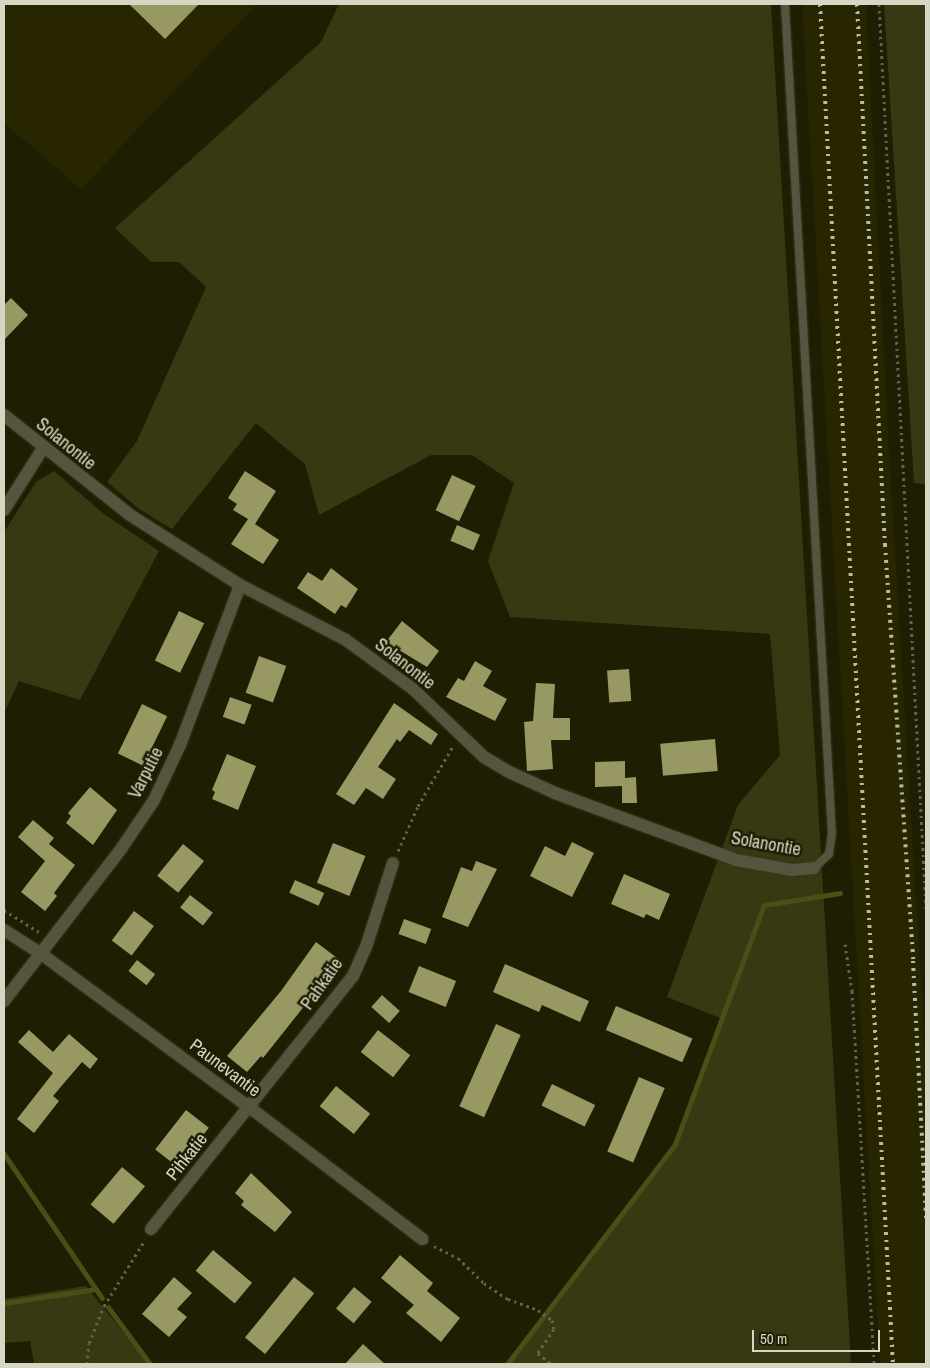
<!DOCTYPE html>
<style>
body{margin:0}
#map{position:relative;width:930px;height:1368px;overflow:hidden;background:#1e1e02;font-family:"Archivo Narrow",sans-serif}
div>[style]{position:absolute}
.built>*{inset:0;background:#272601}
.green>*{inset:0;background:#383813}
.stream>*{height:5px;margin:-2.5px;padding:0 2.5px;transform-origin:2.5px;border-radius:2.5px;background:#4d4d18}
.building>*{inset:0;background:#989863;transform-origin:0 0}
.path>*{height:3px;margin-top:-1.5px;transform-origin:0;background:repeating-linear-gradient(90deg,#64644d 0 2.5px,transparent 0 6.5px)}
.roads{filter:drop-shadow(0 0 1px #38381d) drop-shadow(0 0 1px #38381d)}
.service>*{height:8px;margin:-4px;padding:0 4px;transform-origin:4px;border-radius:4px;background:#54543f}
.minor>*{height:12px;margin:-6px;padding:0 6px;transform-origin:6px;border-radius:6px;background:#54543f}
.rail>*{height:4px;margin-top:-2px;transform-origin:0;background:repeating-linear-gradient(90deg,#babaa7 0 2.5px,transparent 0 7.5px)}
span{translate:-50% -50%;white-space:nowrap;text-align:center;line-height:1.15;-webkit-text-stroke:5px #1e1e02;paint-order:stroke}
.street-label{font-size:18px;color:#d6d6c5}
.frame{position:absolute;inset:0;border:5px solid #d6d6c5;pointer-events:none}
.scale{position:absolute;left:752px;top:1330px;width:128px;height:22px;box-sizing:border-box;border:2px solid #d6d6c5;border-top:0;padding-left:6px;font-size:15px;line-height:18px;white-space:nowrap;color:#d6d6c5;-webkit-text-stroke:4px #1e1e02;paint-order:stroke}
</style>
<div id="map">
<div class="built">
<div style="clip-path:polygon(4px 4px,257px 4px,81px 189px,4px 123px)"></div>
<div style="clip-path:polygon(802px 4px,866px 4px,889px 450px,926px 1067px,926px 1364px,880px 1364px)"></div>
</div>
<div class="green">
<div style="clip-path:polygon(339px 4px,771px 4px,851px 1364px,507px 1364px,675px 1144px,723px 1019px,667px 997px,738px 805px,780px 755px,770px 634px,510px 617px,488px 561px,514px 483px,472px 455px,431px 455px,319px 515px,305px 464px,256px 423px,172px 529px,139px 509px,107px 482px,137px 441px,206px 287px,179px 262px,151px 262px,115px 228px,321px 42px)"></div>
<div style="clip-path:polygon(884px 4px,926px 4px,926px 484px,914px 483px)"></div>
<div style="clip-path:polygon(54px 471px,104px 514px,159px 551px,80px 700px,19px 681px,4px 713px,4px 532px,36px 482px)"></div>
<div style="clip-path:polygon(86px 1286px,149px 1364px,34px 1364px,30px 1341px,4px 1343px,4px 1299px)"></div>
</div>
<div class="stream">
<div style="left:4px;top:1154px;width:174px;rotate:55.8deg"></div>
<div style="left:4px;top:1303px;width:93px;rotate:-8.7deg"></div>
<div style="left:108px;top:1307px;width:71px;rotate:53.6deg"></div>
<div style="left:507px;top:1364px;width:277px;rotate:-52.6deg"></div>
<div style="left:675px;top:1144px;width:255px;rotate:-69.6deg"></div>
<div style="left:764px;top:905px;width:77px;rotate:-9deg"></div>
</div>
<div class="building">
<div style="clip-path:polygon(129px 4px,199px 4px,165px 39px)"></div>
<div style="clip-path:polygon(11px 298px,28px 315px,4px 340px,4px 305px)"></div>
<div style="clip-path:polygon(245px 471px,276px 491px,255px 524px,279px 540px,263px 564px,231px 544px,248px 519px,233px 510px,237px 504px,228px 498px)"></div>
<div style="left:452px;top:475px;width:26px;height:39px;rotate:25deg"></div>
<div style="left:457px;top:525px;width:25px;height:17px;rotate:23deg"></div>
<div style="clip-path:polygon(331px 568px,358px 589px,346px 608px,341px 605px,335px 614px,297px 588px,308px 572px,322px 581px)"></div>
<div style="left:179px;top:611px;width:28px;height:55px;rotate:26deg"></div>
<div style="clip-path:polygon(402px 621px,439px 651px,427px 667px,386px 642px)"></div>
<div style="left:259px;top:656px;width:29px;height:39px;rotate:20deg"></div>
<div style="clip-path:polygon(475px 661px,492px 671px,483px 686px,507px 699px,495px 721px,446px 697px,458px 678px,464px 681px)"></div>
<div style="left:629px;top:669px;width:32px;height:22px;rotate:86deg"></div>
<div style="clip-path:polygon(536px 683px,555px 684px,553px 718px,570px 718px,570px 740px,551px 740px,553px 769px,527px 771px,524px 722px,533px 721px)"></div>
<div style="left:230px;top:697px;width:23px;height:21px;rotate:20deg"></div>
<div style="clip-path:polygon(394px 703px,438px 734px,431px 745px,409px 730px,400px 742px,397px 739px,378px 767px,396px 779px,383px 799px,366px 788px,354px 805px,336px 794px)"></div>
<div style="left:142px;top:704px;width:28px;height:55px;rotate:26deg"></div>
<div style="left:715px;top:739px;width:32px;height:55px;rotate:85deg"></div>
<div style="clip-path:polygon(227px 754px,256px 766px,238px 810px,212px 799px,215px 792px,212px 790px)"></div>
<div style="clip-path:polygon(625px 761px,625px 778px,636px 777px,637px 803px,622px 803px,622px 786px,595px 787px,595px 762px)"></div>
<div style="clip-path:polygon(90px 787px,117px 810px,93px 845px,66px 823px,71px 816px,68px 813px)"></div>
<div style="clip-path:polygon(33px 820px,54px 838px,49px 844px,75px 865px,54px 893px,57px 896px,45px 911px,21px 892px,45px 861px,18px 837px)"></div>
<div style="clip-path:polygon(572px 842px,594px 853px,572px 897px,530px 876px,545px 846px,565px 856px)"></div>
<div style="left:333px;top:843px;width:35px;height:43px;rotate:22deg"></div>
<div style="left:183px;top:844px;width:27px;height:41px;rotate:39deg"></div>
<div style="clip-path:polygon(476px 861px,497px 869px,468px 927px,442px 917px,461px 867px,472px 871px)"></div>
<div style="clip-path:polygon(624px 874px,670px 894px,659px 920px,646px 914px,644px 918px,611px 904px)"></div>
<div style="left:295px;top:880px;width:32px;height:14px;rotate:24deg"></div>
<div style="left:190px;top:895px;width:29px;height:16px;rotate:38deg"></div>
<div style="left:134px;top:911px;width:25px;height:37px;rotate:37deg"></div>
<div style="left:404px;top:919px;width:29px;height:16px;rotate:20deg"></div>
<div style="clip-path:polygon(316px 942px,337px 958px,321px 978px,325px 980px,263px 1058px,261px 1056px,247px 1072px,227px 1056px,281px 991px)"></div>
<div style="left:137px;top:960px;width:23px;height:14px;rotate:38deg"></div>
<div style="clip-path:polygon(505px 964px,589px 1001px,580px 1022px,542px 1005px,539px 1012px,493px 992px)"></div>
<div style="left:419px;top:966px;width:40px;height:28px;rotate:22deg"></div>
<div style="left:382px;top:995px;width:24px;height:16px;rotate:42deg"></div>
<div style="left:616px;top:1006px;width:83px;height:26px;rotate:23deg"></div>
<div style="left:496px;top:1024px;width:27px;height:90px;rotate:24deg"></div>
<div style="clip-path:polygon(29px 1030px,53px 1052px,69px 1034px,98px 1059px,90px 1069px,82px 1062px,53px 1096px,59px 1101px,34px 1133px,17px 1119px,53px 1073px,18px 1042px)"></div>
<div style="left:378px;top:1030px;width:41px;height:28px;rotate:38deg"></div>
<div style="left:639px;top:1077px;width:28px;height:81px;rotate:23deg"></div>
<div style="left:552px;top:1084px;width:48px;height:24px;rotate:26deg"></div>
<div style="left:336px;top:1086px;width:44px;height:26px;rotate:39deg"></div>
<div style="left:186px;top:1110px;width:29px;height:50px;rotate:38deg"></div>
<div style="left:122px;top:1167px;width:30px;height:49px;rotate:40deg"></div>
<div style="clip-path:polygon(251px 1173px,292px 1212px,275px 1232px,241px 1205px,244px 1201px,235px 1193px)"></div>
<div style="left:213px;top:1250px;width:51px;height:27px;rotate:40deg"></div>
<div style="clip-path:polygon(400px 1255px,433px 1283px,427px 1291px,460px 1318px,441px 1342px,406px 1313px,414px 1305px,381px 1278px)"></div>
<div style="clip-path:polygon(174px 1277px,192px 1293px,177px 1309px,187px 1317px,169px 1337px,142px 1314px)"></div>
<div style="left:294px;top:1277px;width:26px;height:78px;rotate:39deg"></div>
<div style="left:354px;top:1287px;width:23px;height:28px;rotate:40deg"></div>
<div style="clip-path:polygon(363px 1344px,385px 1364px,345px 1364px)"></div>
</div>
<div class="path">
<div style="left:879px;top:4px;width:907px;rotate:87.03deg"></div>
<div style="left:398px;top:851px;width:49px;rotate:-66deg"></div>
<div style="left:418px;top:806px;width:69px;rotate:-59.7deg"></div>
<div style="left:4px;top:910px;width:41px;rotate:32.2deg"></div>
<div style="left:845px;top:944px;width:48px;rotate:81.5deg"></div>
<div style="left:852px;top:991px;width:374px;rotate:86.6deg"></div>
<div style="left:434px;top:1246px;width:27px;rotate:27deg"></div>
<div style="left:458px;top:1258px;width:36px;rotate:44deg"></div>
<div style="left:484px;top:1283px;width:29px;rotate:34deg"></div>
<div style="left:508px;top:1299px;width:32px;rotate:20deg"></div>
<div style="left:538px;top:1310px;width:17px;rotate:36deg"></div>
<div style="left:552px;top:1320px;width:9px;rotate:77deg"></div>
<div style="left:554px;top:1329px;width:29px;rotate:124deg"></div>
<div style="left:538px;top:1353px;width:17px;rotate:40deg"></div>
<div style="left:87px;top:1364px;width:21px;rotate:-85deg"></div>
<div style="left:89px;top:1343px;width:40px;rotate:-68deg"></div>
<div style="left:104px;top:1306px;width:78px;rotate:-58.2deg"></div>
</div>
<div class="roads">
<div class="service">
<div style="left:785px;top:4px;width:830px;rotate:86.76deg"></div>
<div style="left:832px;top:833px;width:21px;rotate:98deg"></div>
<div style="left:829px;top:854px;width:21px;rotate:137deg"></div>
</div>
<div class="minor">
<div style="left:4px;top:415px;width:161px;rotate:38.4deg"></div>
<div style="left:130px;top:515px;width:130px;rotate:32.5deg"></div>
<div style="left:240px;top:585px;width:119px;rotate:27.4deg"></div>
<div style="left:346px;top:640px;width:83px;rotate:36.2deg"></div>
<div style="left:413px;top:689px;width:98px;rotate:43.8deg"></div>
<div style="left:484px;top:757px;width:27px;rotate:31deg"></div>
<div style="left:507px;top:771px;width:53px;rotate:24.6deg"></div>
<div style="left:555px;top:793px;width:193px;rotate:20.3deg"></div>
<div style="left:736px;top:860px;width:57px;rotate:10.1deg"></div>
<div style="left:792px;top:870px;width:22px;rotate:-5deg"></div>
<div style="left:4px;top:510px;width:73px;rotate:-57.8deg"></div>
<div style="left:4px;top:930px;width:43px;rotate:32.6deg"></div>
<div style="left:40px;top:953px;width:260px;rotate:36.4deg"></div>
<div style="left:249px;top:1107px;width:218px;rotate:37.3deg"></div>
<div style="left:4px;top:1001px;width:192px;rotate:-52.4deg"></div>
<div style="left:121px;top:849px;width:59px;rotate:-56deg"></div>
<div style="left:154px;top:800px;width:61px;rotate:-64.7deg"></div>
<div style="left:180px;top:745px;width:171px;rotate:-69.4deg"></div>
<div style="left:151px;top:1229px;width:324px;rotate:-51.4deg"></div>
<div style="left:353px;top:976px;width:32px;rotate:-66deg"></div>
<div style="left:366px;top:947px;width:88px;rotate:-72.2deg"></div>
</div>
</div>
<div class="rail">
<div style="left:820px;top:4px;width:1362px;rotate:86.93deg"></div>
<div style="left:857px;top:4px;width:542px;rotate:87.04deg"></div>
<div style="left:885px;top:545px;width:417px;rotate:86.1deg"></div>
<div style="left:913px;top:961px;width:258px;rotate:87.1deg"></div>
</div>
<div class="street-label">
<span style="left:66px;top:444px;rotate:39deg">Solanontie</span>
<span style="left:405px;top:664px;rotate:38deg">Solanontie</span>
<span style="left:146px;top:773px;rotate:-63deg">Varputie</span>
<span style="left:766px;top:844px;rotate:10deg">Solanontie</span>
<span style="left:322px;top:984px;rotate:-55deg">Pahkatie</span>
<span style="left:225px;top:1068px;rotate:37deg">Paunevantie</span>
<span style="left:187px;top:1157px;rotate:-52deg">Pihkatie</span>
</div>
<div class="frame"></div>
<div class="scale">50 m</div>
</div>
